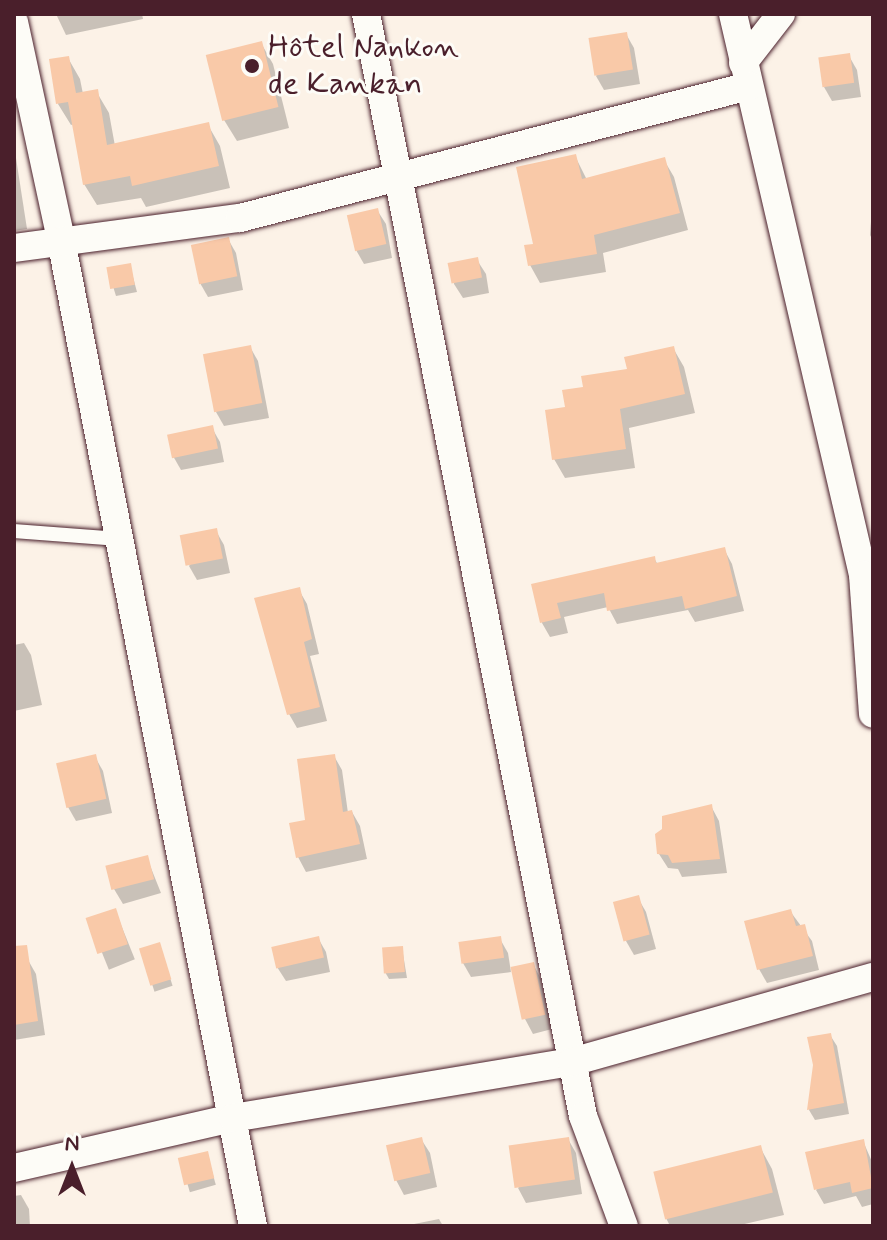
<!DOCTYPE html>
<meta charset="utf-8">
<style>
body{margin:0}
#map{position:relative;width:887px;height:1240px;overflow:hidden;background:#fcf2e7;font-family:Mynerve,sans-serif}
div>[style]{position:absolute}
.shadow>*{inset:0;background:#0003;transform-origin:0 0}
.building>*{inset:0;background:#f9c9a8;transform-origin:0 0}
.roads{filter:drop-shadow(0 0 2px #4a1f2b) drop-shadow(0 0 2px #4a1f2b)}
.service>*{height:14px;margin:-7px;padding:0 7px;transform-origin:7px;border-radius:7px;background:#fdfcf7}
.minor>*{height:28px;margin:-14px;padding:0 14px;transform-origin:14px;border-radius:14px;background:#fdfcf7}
.dots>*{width:22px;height:22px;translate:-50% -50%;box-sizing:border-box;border:4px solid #fdfcf7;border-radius:50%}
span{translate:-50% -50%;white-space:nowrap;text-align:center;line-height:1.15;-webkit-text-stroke:6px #fdfcf7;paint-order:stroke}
.poi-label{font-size:32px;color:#4a1f2b}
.left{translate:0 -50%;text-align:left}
.frame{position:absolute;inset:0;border:16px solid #4a1f2b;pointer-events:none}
.north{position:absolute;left:32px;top:1128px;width:80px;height:80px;-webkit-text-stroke:6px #fdfcf7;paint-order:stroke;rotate:0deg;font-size:22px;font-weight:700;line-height:32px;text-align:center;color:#4a1f2b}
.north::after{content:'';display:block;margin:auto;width:28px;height:36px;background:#4a1f2b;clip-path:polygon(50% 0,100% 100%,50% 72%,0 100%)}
</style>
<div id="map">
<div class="shadow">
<div style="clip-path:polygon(56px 14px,142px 14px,143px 19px,66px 35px)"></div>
<div style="clip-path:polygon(626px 34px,634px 48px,640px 84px,604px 90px,596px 76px)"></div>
<div style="clip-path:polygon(261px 43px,273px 64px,289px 128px,237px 141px,224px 120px)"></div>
<div style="clip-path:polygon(849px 56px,857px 70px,861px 97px,832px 101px,824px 87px)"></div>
<div style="clip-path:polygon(68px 58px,80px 79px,83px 94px,96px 91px,109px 113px,115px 146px,208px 125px,220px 146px,230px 188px,146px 207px,141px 198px,97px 205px,84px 184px,74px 124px,71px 125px,58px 104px)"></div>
<div style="clip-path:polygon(14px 145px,27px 229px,14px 231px)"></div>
<div style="clip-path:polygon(575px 156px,587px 180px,664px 160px,674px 177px,688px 230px,603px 253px,606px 272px,540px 283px,530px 265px,535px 245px)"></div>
<div style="clip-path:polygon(872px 207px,873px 207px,873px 241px,870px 235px)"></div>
<div style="clip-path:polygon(377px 210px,386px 224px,392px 258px,364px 264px,356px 250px)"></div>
<div style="clip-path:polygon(228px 239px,236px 253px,243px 290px,208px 297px,200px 283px)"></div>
<div style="clip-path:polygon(477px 260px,486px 274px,489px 293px,463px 298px,454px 284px,451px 264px)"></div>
<div style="clip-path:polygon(130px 266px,137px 292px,116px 296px,108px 270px)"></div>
<div style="clip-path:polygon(250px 347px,258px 361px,269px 418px,224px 426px,216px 412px)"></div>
<div style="clip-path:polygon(673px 348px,684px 367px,695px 413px,629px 428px,635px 468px,565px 478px,554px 459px,585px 389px)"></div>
<div style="clip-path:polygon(212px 428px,220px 442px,224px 462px,181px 470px,173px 456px,169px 436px)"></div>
<div style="clip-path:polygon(216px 531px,224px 545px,230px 573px,197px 580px,189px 566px)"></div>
<div style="clip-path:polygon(724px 549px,732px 564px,744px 611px,695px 622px,688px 610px,617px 624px,608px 607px,564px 617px,568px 633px,550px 637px,542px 623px,533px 585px,654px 558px,658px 565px)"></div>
<div style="clip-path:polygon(299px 590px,307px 604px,319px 654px,310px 656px,327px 721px,297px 728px,289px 714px)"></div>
<div style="clip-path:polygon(24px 643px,31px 655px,42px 705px,14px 711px,14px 645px)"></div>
<div style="clip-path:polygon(334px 756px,342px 770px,348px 813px,352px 812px,360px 826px,367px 859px,306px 872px,298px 857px,308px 821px)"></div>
<div style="clip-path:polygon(95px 757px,103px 771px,112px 813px,76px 821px,68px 807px)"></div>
<div style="clip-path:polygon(711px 806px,719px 821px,727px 873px,682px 877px,678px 869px,668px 868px,659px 854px)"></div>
<div style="clip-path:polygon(147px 858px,161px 893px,123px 904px,114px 889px)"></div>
<div style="clip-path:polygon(638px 898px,646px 912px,656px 949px,634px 955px,626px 941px,616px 903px)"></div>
<div style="left:115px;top:910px;width:53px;height:28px;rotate:68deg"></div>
<div style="clip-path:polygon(790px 911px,812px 941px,819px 970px,767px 983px,759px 969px)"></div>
<div style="clip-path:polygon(318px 938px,326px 952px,330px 972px,286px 981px,277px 967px)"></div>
<div style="clip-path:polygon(500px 939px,508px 953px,511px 972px,471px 977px,463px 963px)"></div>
<div style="left:159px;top:944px;width:44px;height:19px;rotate:72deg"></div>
<div style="clip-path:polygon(402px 948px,407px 978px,389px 979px,385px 972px)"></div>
<div style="clip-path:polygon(28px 960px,36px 974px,45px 1035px,14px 1040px,14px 962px)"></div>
<div style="clip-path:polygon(533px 964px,541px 979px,552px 1029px,533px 1034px,525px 1019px)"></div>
<div style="clip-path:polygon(830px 1035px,837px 1046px,849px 1114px,815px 1120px,809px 1110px,815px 1065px)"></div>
<div style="clip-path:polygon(421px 1139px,430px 1153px,437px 1187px,404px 1195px,396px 1180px)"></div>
<div style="clip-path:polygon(568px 1139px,576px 1153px,582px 1194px,526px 1203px,518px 1188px)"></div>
<div style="clip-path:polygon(863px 1141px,873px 1164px,873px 1204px,862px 1207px,856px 1196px,824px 1204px,816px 1190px)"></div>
<div style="clip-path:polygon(760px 1147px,772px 1169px,784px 1215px,736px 1226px,670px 1226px,666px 1218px)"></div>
<div style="left:207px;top:1154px;width:32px;height:27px;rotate:74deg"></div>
<div style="clip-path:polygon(21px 1195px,29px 1209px,30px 1226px,14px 1226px,14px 1196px)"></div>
<div style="clip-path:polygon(439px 1219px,443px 1226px,404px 1226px)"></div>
</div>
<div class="building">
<div style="left:627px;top:32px;width:38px;height:39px;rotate:81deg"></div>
<div style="left:262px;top:41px;width:68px;height:58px;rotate:76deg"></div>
<div style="left:850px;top:53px;width:30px;height:32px;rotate:82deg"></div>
<div style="clip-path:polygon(69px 56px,76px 93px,98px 89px,107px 145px,209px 122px,219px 166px,132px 186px,130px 176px,83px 185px,68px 102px,56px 104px,49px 59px)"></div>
<div style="clip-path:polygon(576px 154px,582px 179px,665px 157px,680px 213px,594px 235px,597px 254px,528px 266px,524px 245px,533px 244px,516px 167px)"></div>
<div style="left:378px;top:208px;width:37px;height:32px;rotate:77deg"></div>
<div style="left:229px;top:237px;width:40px;height:39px;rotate:78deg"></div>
<div style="left:478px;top:257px;width:21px;height:31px;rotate:79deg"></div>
<div style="left:131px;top:263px;width:22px;height:25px;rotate:80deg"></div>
<div style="left:251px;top:345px;width:59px;height:49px;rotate:79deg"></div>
<div style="clip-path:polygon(674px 346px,685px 394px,620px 409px,626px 449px,552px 460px,545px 410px,565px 407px,562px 390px,583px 387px,581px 376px,627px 369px,624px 357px)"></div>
<div style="left:213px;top:425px;width:24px;height:47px;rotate:78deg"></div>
<div style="left:217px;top:528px;width:31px;height:38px;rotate:79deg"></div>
<div style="clip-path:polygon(725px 547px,737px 596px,685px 609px,682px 596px,607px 611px,604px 593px,557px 603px,561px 618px,540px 623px,531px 584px,655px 556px,656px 563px)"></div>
<div style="clip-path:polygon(300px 587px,312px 639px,304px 642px,320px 707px,287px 715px,254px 598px)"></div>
<div style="left:96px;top:754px;width:46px;height:41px;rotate:77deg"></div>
<div style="clip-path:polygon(335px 754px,343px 812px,352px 810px,360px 844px,296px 858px,289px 823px,305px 820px,297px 759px)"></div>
<div style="clip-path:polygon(712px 804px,720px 859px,672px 863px,668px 855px,657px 854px,655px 834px,662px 829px,662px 816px)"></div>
<div style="left:148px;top:855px;width:25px;height:44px;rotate:76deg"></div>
<div style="left:639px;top:895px;width:41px;height:27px;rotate:75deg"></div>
<div style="left:116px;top:908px;width:38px;height:32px;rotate:72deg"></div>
<div style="clip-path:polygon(791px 909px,796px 926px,805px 924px,813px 956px,757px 970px,744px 921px)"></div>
<div style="left:319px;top:936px;width:22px;height:49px;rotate:77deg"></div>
<div style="left:501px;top:936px;width:22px;height:43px;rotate:82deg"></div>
<div style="left:160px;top:942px;width:39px;height:22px;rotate:73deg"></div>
<div style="clip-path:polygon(27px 945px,38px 1021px,14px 1025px,14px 946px)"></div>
<div style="left:403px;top:946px;width:26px;height:21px;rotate:86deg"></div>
<div style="left:534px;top:962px;width:54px;height:24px;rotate:78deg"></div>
<div style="clip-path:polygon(831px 1033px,844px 1103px,807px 1110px,813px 1065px,807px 1037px)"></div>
<div style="left:422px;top:1137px;width:37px;height:37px;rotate:77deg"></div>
<div style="left:569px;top:1137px;width:43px;height:61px;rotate:82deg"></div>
<div style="clip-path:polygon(864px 1139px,873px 1188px,852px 1193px,850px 1182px,814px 1190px,805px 1152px)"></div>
<div style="left:761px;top:1145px;width:49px;height:111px;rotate:76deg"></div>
<div style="left:208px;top:1151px;width:28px;height:31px;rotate:77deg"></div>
</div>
<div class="roads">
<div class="service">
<div style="left:14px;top:531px;width:105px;rotate:4.4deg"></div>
</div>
<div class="minor">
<div style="left:366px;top:14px;width:1123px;rotate:78.86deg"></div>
<div style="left:583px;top:1116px;width:117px;rotate:69.6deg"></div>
<div style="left:733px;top:14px;width:576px;rotate:76.95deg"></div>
<div style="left:863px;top:575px;width:139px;rotate:85.9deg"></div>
<div style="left:14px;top:22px;width:223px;rotate:77.8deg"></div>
<div style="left:61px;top:240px;width:1005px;rotate:78.98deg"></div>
<div style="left:743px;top:63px;width:62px;rotate:-52.2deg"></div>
<div style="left:14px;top:248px;width:228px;rotate:-7.6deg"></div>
<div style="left:240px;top:218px;width:526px;rotate:-14.54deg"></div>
<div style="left:14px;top:1168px;width:225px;rotate:-12.9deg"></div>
<div style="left:233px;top:1118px;width:344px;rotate:-9.4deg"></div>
<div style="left:572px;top:1062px;width:313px;rotate:-15.8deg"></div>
</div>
</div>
<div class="dots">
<div style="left:252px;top:66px;background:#4a1f2b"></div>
</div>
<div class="poi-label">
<span class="left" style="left:268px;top:66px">Hôtel Nankon<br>de Kankan</span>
</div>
<div class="frame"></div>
<div class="north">N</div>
</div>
